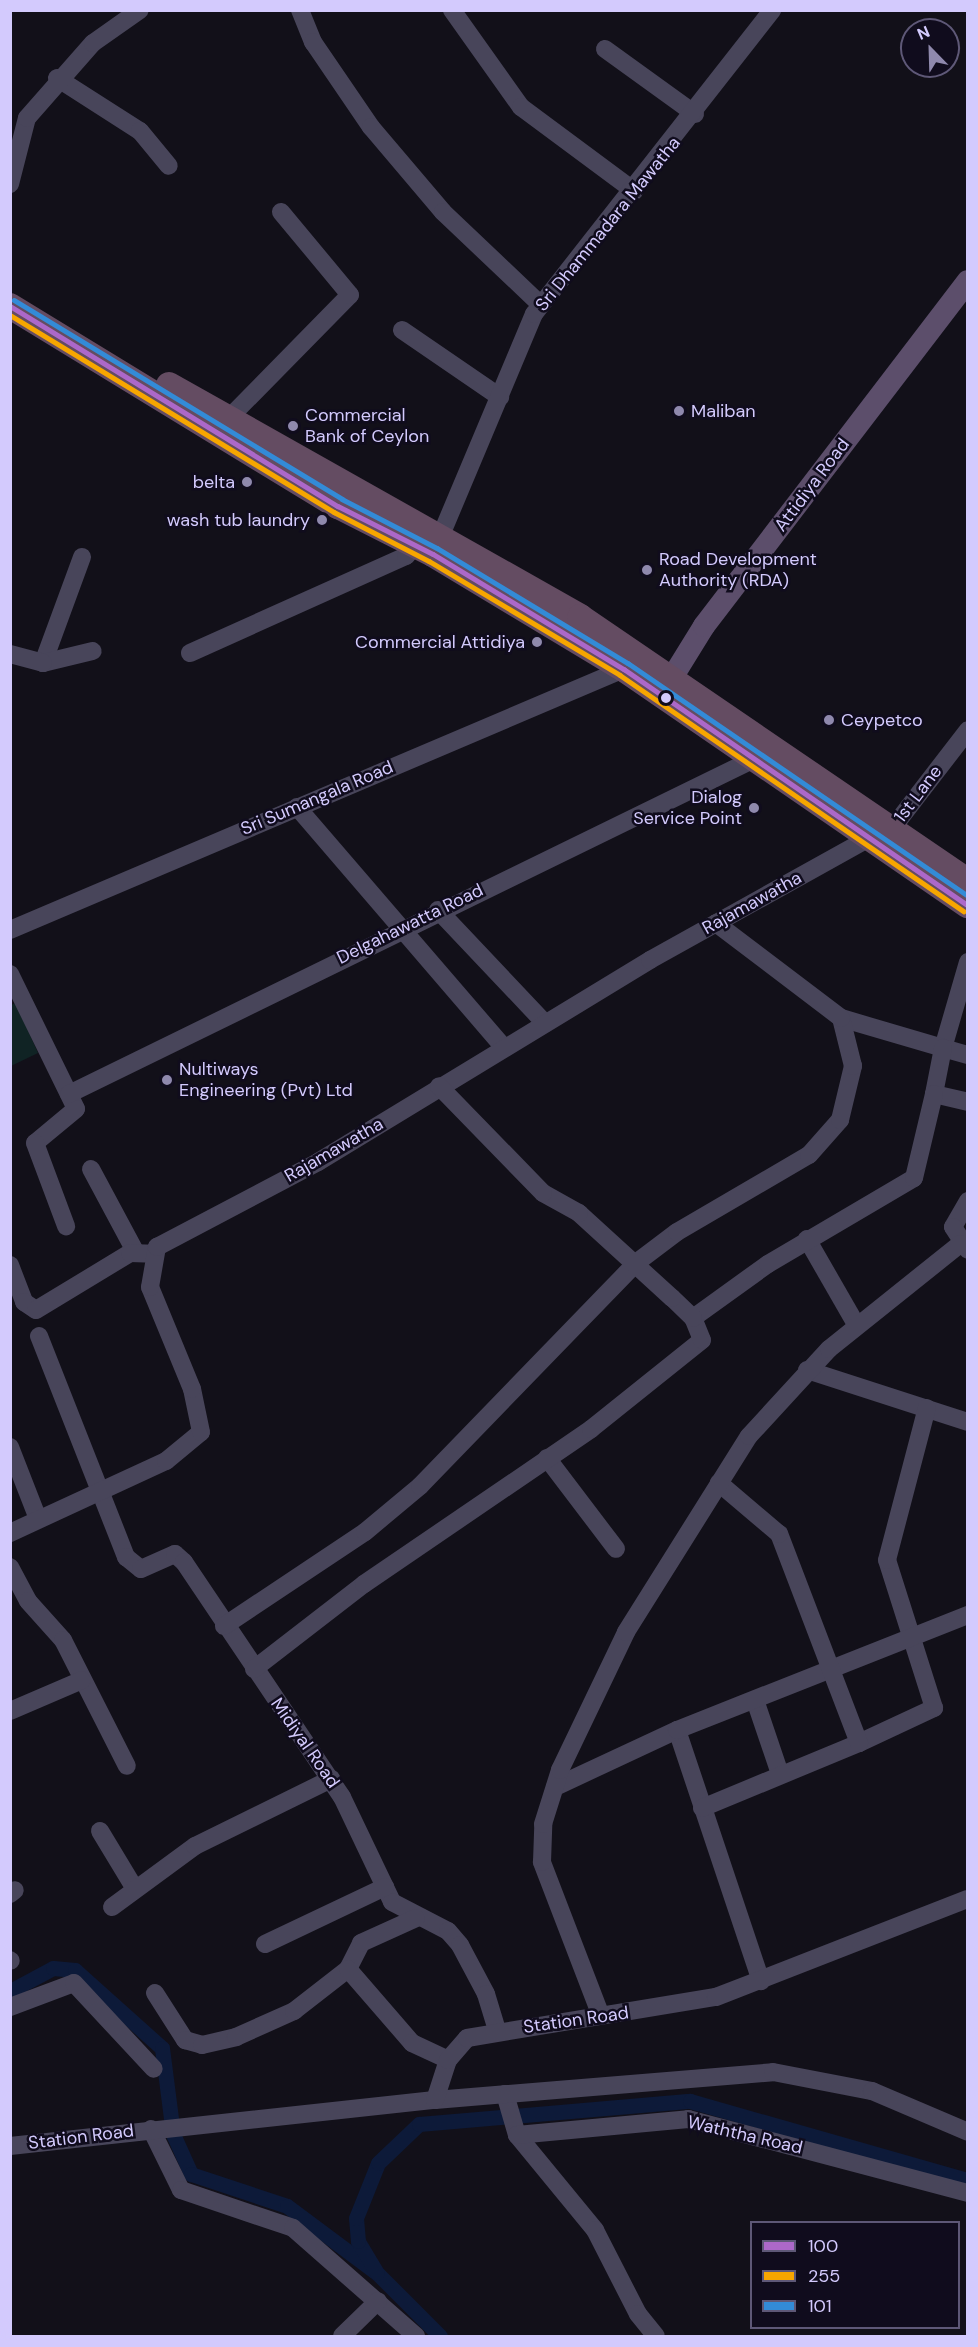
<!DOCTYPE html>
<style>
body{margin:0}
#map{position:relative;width:978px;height:2347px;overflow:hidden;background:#121019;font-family:"DM Sans",sans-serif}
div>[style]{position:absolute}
.green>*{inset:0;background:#102324}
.canal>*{height:15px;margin:-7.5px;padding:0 7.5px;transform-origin:7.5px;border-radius:7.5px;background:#0d1a39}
.minor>*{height:18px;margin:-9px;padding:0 9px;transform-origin:9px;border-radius:9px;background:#48455a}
.major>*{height:22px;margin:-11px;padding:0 11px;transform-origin:11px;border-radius:11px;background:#5c4e6b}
.highway>*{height:26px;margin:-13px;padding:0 13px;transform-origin:13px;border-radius:13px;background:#644c62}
.bus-1>*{height:4.5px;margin:-2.25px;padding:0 2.25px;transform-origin:2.25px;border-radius:2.25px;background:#ac68c9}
.bus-2>*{height:4.5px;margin:-2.25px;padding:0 2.25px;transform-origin:2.25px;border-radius:2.25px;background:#f7a600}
.bus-3>*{height:4.5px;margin:-2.25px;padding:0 2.25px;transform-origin:2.25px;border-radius:2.25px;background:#338bd7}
.dots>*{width:16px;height:16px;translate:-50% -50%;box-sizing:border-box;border:3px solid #100c1d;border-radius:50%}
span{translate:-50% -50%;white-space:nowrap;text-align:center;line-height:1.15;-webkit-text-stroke:5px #100c1d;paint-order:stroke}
.street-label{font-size:18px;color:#d3cafd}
.poi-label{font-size:18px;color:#d3cafd}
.left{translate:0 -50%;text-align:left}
.right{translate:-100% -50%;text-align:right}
.frame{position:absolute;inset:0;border:12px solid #d3cafd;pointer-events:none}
.legend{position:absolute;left:750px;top:2221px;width:210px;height:108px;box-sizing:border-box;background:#100c1d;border:2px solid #5e5877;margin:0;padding:8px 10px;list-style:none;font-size:18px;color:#d3cafd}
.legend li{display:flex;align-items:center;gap:12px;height:30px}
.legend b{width:30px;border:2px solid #5e5877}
.north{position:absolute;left:900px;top:18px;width:60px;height:60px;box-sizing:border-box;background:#100c1d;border:2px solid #5e5877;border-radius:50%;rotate:337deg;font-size:16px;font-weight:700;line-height:24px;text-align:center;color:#d3cafd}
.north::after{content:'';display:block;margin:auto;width:21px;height:27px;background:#8f89ad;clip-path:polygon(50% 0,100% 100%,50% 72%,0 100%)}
</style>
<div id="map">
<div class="green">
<div style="clip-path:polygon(16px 1003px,38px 1053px,11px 1066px,11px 1005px)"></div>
</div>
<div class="canal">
<div style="left:10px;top:1991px;width:49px;rotate:-28.1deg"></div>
<div style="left:53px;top:1968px;width:22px;rotate:5deg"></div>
<div style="left:75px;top:1970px;width:117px;rotate:41.9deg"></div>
<div style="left:162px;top:2048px;width:87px;rotate:82.7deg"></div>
<div style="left:173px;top:2134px;width:44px;rotate:65.8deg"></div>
<div style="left:191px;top:2174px;width:101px;rotate:18.4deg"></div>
<div style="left:287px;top:2206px;width:112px;rotate:36.7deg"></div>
<div style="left:377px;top:2273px;width:89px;rotate:45deg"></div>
<div style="left:377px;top:2273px;width:37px;rotate:-121deg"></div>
<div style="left:358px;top:2241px;width:23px;rotate:-95deg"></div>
<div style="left:356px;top:2218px;width:59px;rotate:-68.2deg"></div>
<div style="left:378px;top:2163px;width:57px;rotate:-43.6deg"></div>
<div style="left:419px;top:2124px;width:272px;rotate:-4.9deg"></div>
<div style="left:690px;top:2101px;width:289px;rotate:15.9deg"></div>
</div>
<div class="minor">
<div style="left:300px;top:10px;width:35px;rotate:68deg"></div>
<div style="left:313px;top:42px;width:103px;rotate:55.7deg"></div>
<div style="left:371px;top:127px;width:111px;rotate:49.7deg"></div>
<div style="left:443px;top:212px;width:135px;rotate:43.5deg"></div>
<div style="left:452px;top:10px;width:119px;rotate:54.6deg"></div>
<div style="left:521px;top:107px;width:141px;rotate:36.6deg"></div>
<div style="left:605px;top:49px;width:111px;rotate:35.8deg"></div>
<div style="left:57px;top:78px;width:98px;rotate:32.6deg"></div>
<div style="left:140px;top:131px;width:45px;rotate:50.4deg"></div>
<div style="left:10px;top:184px;width:68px;rotate:-75.6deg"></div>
<div style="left:27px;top:118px;width:100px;rotate:-48.7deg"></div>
<div style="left:93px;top:43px;width:57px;rotate:-35.1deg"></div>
<div style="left:402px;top:330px;width:119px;rotate:34.4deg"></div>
<div style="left:228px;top:419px;width:174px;rotate:-45.5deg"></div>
<div style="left:350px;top:295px;width:108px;rotate:-129.7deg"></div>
<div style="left:436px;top:547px;width:253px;rotate:-67.2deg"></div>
<div style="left:534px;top:314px;width:386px;rotate:-51.9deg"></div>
<div style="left:82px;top:557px;width:113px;rotate:110.2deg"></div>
<div style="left:43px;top:663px;width:51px;rotate:-13.5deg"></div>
<div style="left:190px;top:653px;width:237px;rotate:-24.2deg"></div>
<div style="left:406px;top:556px;width:25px;rotate:-48deg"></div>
<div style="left:10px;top:654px;width:34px;rotate:15deg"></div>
<div style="left:297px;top:807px;width:318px;rotate:49.3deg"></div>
<div style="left:891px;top:830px;width:126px;rotate:-52.4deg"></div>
<div style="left:438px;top:910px;width:156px;rotate:46.6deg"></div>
<div style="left:10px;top:930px;width:667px;rotate:-23.03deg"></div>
<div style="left:968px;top:962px;width:90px;rotate:106.2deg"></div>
<div style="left:943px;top:1048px;width:26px;rotate:16deg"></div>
<div style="left:10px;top:974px;width:150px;rotate:63.9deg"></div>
<div style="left:76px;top:1109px;width:53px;rotate:140.3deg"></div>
<div style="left:35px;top:1143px;width:89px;rotate:69.5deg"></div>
<div style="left:841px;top:1018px;width:106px;rotate:16.4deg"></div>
<div style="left:943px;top:1048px;width:47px;rotate:101.1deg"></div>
<div style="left:934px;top:1094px;width:35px;rotate:13deg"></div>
<div style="left:69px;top:1094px;width:763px;rotate:-26.06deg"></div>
<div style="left:91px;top:1169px;width:93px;rotate:61.8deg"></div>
<div style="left:968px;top:1201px;width:30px;rotate:120deg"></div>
<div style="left:953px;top:1227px;width:27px;rotate:57deg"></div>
<div style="left:807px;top:1239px;width:100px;rotate:60.1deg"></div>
<div style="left:10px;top:1265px;width:40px;rotate:69deg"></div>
<div style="left:24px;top:1302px;width:14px;rotate:34deg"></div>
<div style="left:36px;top:1310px;width:110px;rotate:-31.2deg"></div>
<div style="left:130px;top:1253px;width:23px;rotate:2deg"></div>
<div style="left:693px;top:1318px;width:92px;rotate:-35.8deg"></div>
<div style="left:768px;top:1264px;width:169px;rotate:-30.5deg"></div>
<div style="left:914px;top:1178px;width:86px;rotate:-76.6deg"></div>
<div style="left:39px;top:1336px;width:238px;rotate:68.5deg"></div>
<div style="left:126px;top:1557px;width:19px;rotate:39deg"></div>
<div style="left:141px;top:1569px;width:37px;rotate:-24deg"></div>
<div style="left:175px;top:1554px;width:12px;rotate:42deg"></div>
<div style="left:184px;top:1562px;width:283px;rotate:56.1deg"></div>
<div style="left:342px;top:1797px;width:116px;rotate:64.5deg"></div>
<div style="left:392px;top:1902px;width:63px;rotate:27.4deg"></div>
<div style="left:448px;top:1931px;width:18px;rotate:49deg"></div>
<div style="left:460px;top:1945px;width:55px;rotate:62deg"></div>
<div style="left:486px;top:1994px;width:39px;rotate:73deg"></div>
<div style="left:807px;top:1370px;width:169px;rotate:17.9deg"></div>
<div style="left:10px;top:1447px;width:77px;rotate:68.7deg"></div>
<div style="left:547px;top:1458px;width:114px;rotate:52.8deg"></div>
<div style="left:10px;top:1533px;width:172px;rotate:-24.8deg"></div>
<div style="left:166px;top:1461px;width:45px;rotate:-39.6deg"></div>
<div style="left:201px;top:1432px;width:44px;rotate:-101.8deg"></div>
<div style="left:192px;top:1389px;width:110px;rotate:-112.4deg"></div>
<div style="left:150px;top:1287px;width:41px;rotate:-80.1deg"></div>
<div style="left:157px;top:1247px;width:182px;rotate:-27.8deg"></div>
<div style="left:318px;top:1162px;width:389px;rotate:-31.3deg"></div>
<div style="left:650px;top:960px;width:247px;rotate:-29.1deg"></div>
<div style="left:10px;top:1567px;width:38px;rotate:62deg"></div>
<div style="left:28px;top:1601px;width:52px;rotate:48.1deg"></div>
<div style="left:63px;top:1640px;width:141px;rotate:63.1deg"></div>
<div style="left:224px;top:1626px;width:169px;rotate:-33.7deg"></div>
<div style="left:365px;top:1532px;width:72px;rotate:-39.9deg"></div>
<div style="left:420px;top:1486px;width:310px;rotate:-45.9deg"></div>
<div style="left:636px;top:1263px;width:51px;rotate:-37.1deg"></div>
<div style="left:677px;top:1232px;width:153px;rotate:-30.3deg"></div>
<div style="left:809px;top:1155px;width:47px;rotate:-48.5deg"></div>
<div style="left:840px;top:1120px;width:56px;rotate:-76.5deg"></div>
<div style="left:853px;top:1066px;width:49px;rotate:-104deg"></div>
<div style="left:841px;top:1018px;width:157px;rotate:-142.8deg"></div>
<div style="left:254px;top:1669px;width:139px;rotate:-37.7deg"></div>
<div style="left:364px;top:1584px;width:275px;rotate:-34.3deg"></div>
<div style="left:591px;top:1429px;width:142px;rotate:-38.7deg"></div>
<div style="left:702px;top:1340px;width:24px;rotate:-112deg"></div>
<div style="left:693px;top:1318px;width:29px;rotate:-136deg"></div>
<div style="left:672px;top:1298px;width:126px;rotate:-137.6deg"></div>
<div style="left:579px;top:1213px;width:41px;rotate:-150.9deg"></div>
<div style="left:543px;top:1193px;width:149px;rotate:-134.2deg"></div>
<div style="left:755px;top:1700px;width:78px;rotate:71.3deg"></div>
<div style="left:10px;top:1711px;width:78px;rotate:-23.3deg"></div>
<div style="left:677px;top:1730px;width:265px;rotate:71.5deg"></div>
<div style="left:859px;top:1743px;width:83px;rotate:-25deg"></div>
<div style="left:934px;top:1708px;width:155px;rotate:-107.6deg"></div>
<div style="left:887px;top:1560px;width:157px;rotate:-75.3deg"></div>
<div style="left:555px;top:1787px;width:135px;rotate:-25deg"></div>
<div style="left:677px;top:1730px;width:313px;rotate:-21.6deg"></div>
<div style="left:702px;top:1808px;width:170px;rotate:-22.5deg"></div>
<div style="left:859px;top:1743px;width:224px;rotate:-110.9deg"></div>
<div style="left:779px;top:1534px;width:79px;rotate:-139.6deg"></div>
<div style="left:100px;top:1831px;width:68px;rotate:58.9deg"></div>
<div style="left:10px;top:1894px;width:6px;rotate:-39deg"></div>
<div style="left:112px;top:1907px;width:103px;rotate:-36.3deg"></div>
<div style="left:195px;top:1846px;width:152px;rotate:-26.2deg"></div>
<div style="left:265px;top:1944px;width:133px;rotate:-25.4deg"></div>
<div style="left:10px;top:1960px;width:1px;rotate:45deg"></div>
<div style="left:348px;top:1969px;width:29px;rotate:-63deg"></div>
<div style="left:361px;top:1943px;width:60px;rotate:-24.4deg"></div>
<div style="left:155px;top:1993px;width:56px;rotate:57.4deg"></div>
<div style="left:185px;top:2040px;width:18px;rotate:16deg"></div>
<div style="left:202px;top:2045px;width:35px;rotate:-13deg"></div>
<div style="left:236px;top:2037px;width:64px;rotate:-24.1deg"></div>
<div style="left:294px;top:2011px;width:68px;rotate:-37.9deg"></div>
<div style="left:348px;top:1969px;width:98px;rotate:49.1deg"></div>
<div style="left:412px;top:2043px;width:40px;rotate:25deg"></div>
<div style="left:10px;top:2007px;width:68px;rotate:-20.6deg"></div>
<div style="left:74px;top:1983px;width:117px;rotate:47.1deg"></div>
<div style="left:601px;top:2016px;width:165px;rotate:-111deg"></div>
<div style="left:542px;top:1862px;width:38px;rotate:-88deg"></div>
<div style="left:543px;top:1824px;width:57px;rotate:-72.5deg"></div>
<div style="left:560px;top:1770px;width:153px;rotate:-64.4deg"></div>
<div style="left:626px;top:1632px;width:231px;rotate:-57.9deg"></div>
<div style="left:749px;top:1436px;width:118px;rotate:-47.4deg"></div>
<div style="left:829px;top:1349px;width:168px;rotate:-38.7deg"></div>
<div style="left:505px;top:2094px;width:43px;rotate:73.7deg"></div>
<div style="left:517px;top:2135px;width:123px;rotate:50.6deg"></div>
<div style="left:595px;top:2230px;width:94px;rotate:62.9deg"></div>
<div style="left:638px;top:2314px;width:28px;rotate:51deg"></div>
<div style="left:435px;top:2100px;width:339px;rotate:-4.7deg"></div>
<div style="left:773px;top:2072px;width:101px;rotate:10.9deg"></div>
<div style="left:872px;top:2091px;width:104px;rotate:23.1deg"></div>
<div style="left:151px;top:2129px;width:68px;rotate:63.8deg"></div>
<div style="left:181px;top:2190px;width:118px;rotate:18.7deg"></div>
<div style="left:293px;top:2228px;width:164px;rotate:41.3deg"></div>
<div style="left:517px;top:2135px;width:172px;rotate:-5.3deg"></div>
<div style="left:688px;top:2119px;width:290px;rotate:14.8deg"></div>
<div style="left:10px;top:2146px;width:427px;rotate:-6.2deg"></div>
<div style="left:435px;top:2100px;width:42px;rotate:-72deg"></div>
<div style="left:448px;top:2060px;width:29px;rotate:-49deg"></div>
<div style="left:467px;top:2038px;width:252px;rotate:-9.4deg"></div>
<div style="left:716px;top:1997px;width:270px;rotate:-21.3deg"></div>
<div style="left:342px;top:2336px;width:50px;rotate:-44.2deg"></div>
</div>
<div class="major">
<div style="left:662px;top:694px;width:80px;rotate:-58.3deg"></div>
<div style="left:704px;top:626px;width:434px;rotate:-52.6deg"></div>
</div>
<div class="highway">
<div style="left:10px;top:306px;width:384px;rotate:31.4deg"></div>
<div style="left:338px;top:506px;width:106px;rotate:26.8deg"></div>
<div style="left:433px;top:554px;width:223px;rotate:31.1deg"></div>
<div style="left:624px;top:669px;width:417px;rotate:34.5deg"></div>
<div style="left:169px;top:385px;width:472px;rotate:29.4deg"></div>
<div style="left:580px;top:617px;width:470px;rotate:34.3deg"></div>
</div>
<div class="bus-1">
<div style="left:10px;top:306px;width:384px;rotate:31.4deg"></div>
<div style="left:338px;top:506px;width:106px;rotate:26.8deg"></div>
<div style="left:433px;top:554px;width:223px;rotate:31.1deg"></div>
<div style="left:624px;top:669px;width:417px;rotate:34.5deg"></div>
</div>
<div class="bus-2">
<div style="left:10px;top:315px;width:379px;rotate:31.3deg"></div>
<div style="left:334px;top:512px;width:107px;rotate:27.3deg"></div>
<div style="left:429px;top:561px;width:222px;rotate:30.8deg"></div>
<div style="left:620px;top:675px;width:417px;rotate:34.5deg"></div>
</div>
<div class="bus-3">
<div style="left:14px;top:300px;width:384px;rotate:31.2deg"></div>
<div style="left:342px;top:499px;width:107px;rotate:27.3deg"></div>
<div style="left:437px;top:548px;width:223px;rotate:31.1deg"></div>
<div style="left:628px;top:663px;width:412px;rotate:34.4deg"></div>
</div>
<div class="dots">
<div style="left:679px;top:411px;background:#8f89ad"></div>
<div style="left:293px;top:426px;background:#8f89ad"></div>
<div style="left:247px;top:482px;background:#8f89ad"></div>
<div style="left:322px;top:520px;background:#8f89ad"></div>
<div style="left:647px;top:570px;background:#8f89ad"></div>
<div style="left:537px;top:642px;background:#8f89ad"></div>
<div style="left:666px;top:698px;background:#d3cafd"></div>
<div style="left:829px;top:720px;background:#8f89ad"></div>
<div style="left:754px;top:808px;background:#8f89ad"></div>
<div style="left:167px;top:1080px;background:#8f89ad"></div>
</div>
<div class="street-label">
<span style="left:608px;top:224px;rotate:-51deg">Sri Dhammadara Mawatha</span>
<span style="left:812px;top:485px;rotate:-53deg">Attidiya Road</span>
<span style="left:918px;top:794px;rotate:-53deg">1st Lane</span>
<span style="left:317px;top:798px;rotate:-23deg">Sri Sumangala Road</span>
<span style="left:752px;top:903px;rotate:-29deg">Rajamawatha</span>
<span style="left:410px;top:924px;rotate:-26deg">Delgahawatta Road</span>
<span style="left:334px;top:1150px;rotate:-30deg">Rajamawatha</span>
<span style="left:305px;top:1743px;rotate:55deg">Midiyal Road</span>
<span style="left:576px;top:2020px;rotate:-8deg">Station Road</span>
<span style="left:745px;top:2135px;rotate:13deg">Waththa Road</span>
<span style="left:81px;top:2137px;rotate:-7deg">Station Road</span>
</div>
<div class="poi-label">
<span class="left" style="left:691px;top:411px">Maliban</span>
<span class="left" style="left:305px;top:426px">Commercial<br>Bank of Ceylon</span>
<span class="right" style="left:235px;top:482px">belta</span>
<span class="right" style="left:310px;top:520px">wash tub laundry</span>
<span class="left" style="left:659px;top:570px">Road Development<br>Authority (RDA)</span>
<span class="right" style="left:525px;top:642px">Commercial Attidiya</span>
<span class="left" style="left:841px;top:720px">Ceypetco</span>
<span class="right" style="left:742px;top:808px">Dialog<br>Service Point</span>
<span class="left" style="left:179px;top:1080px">Nultiways<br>Engineering (Pvt) Ltd</span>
</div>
<div class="frame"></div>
<ul class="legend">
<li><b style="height:8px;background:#ac68c9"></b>100</li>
<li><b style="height:8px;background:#f7a600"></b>255</li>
<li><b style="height:8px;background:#338bd7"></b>101</li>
</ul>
<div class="north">N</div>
</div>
